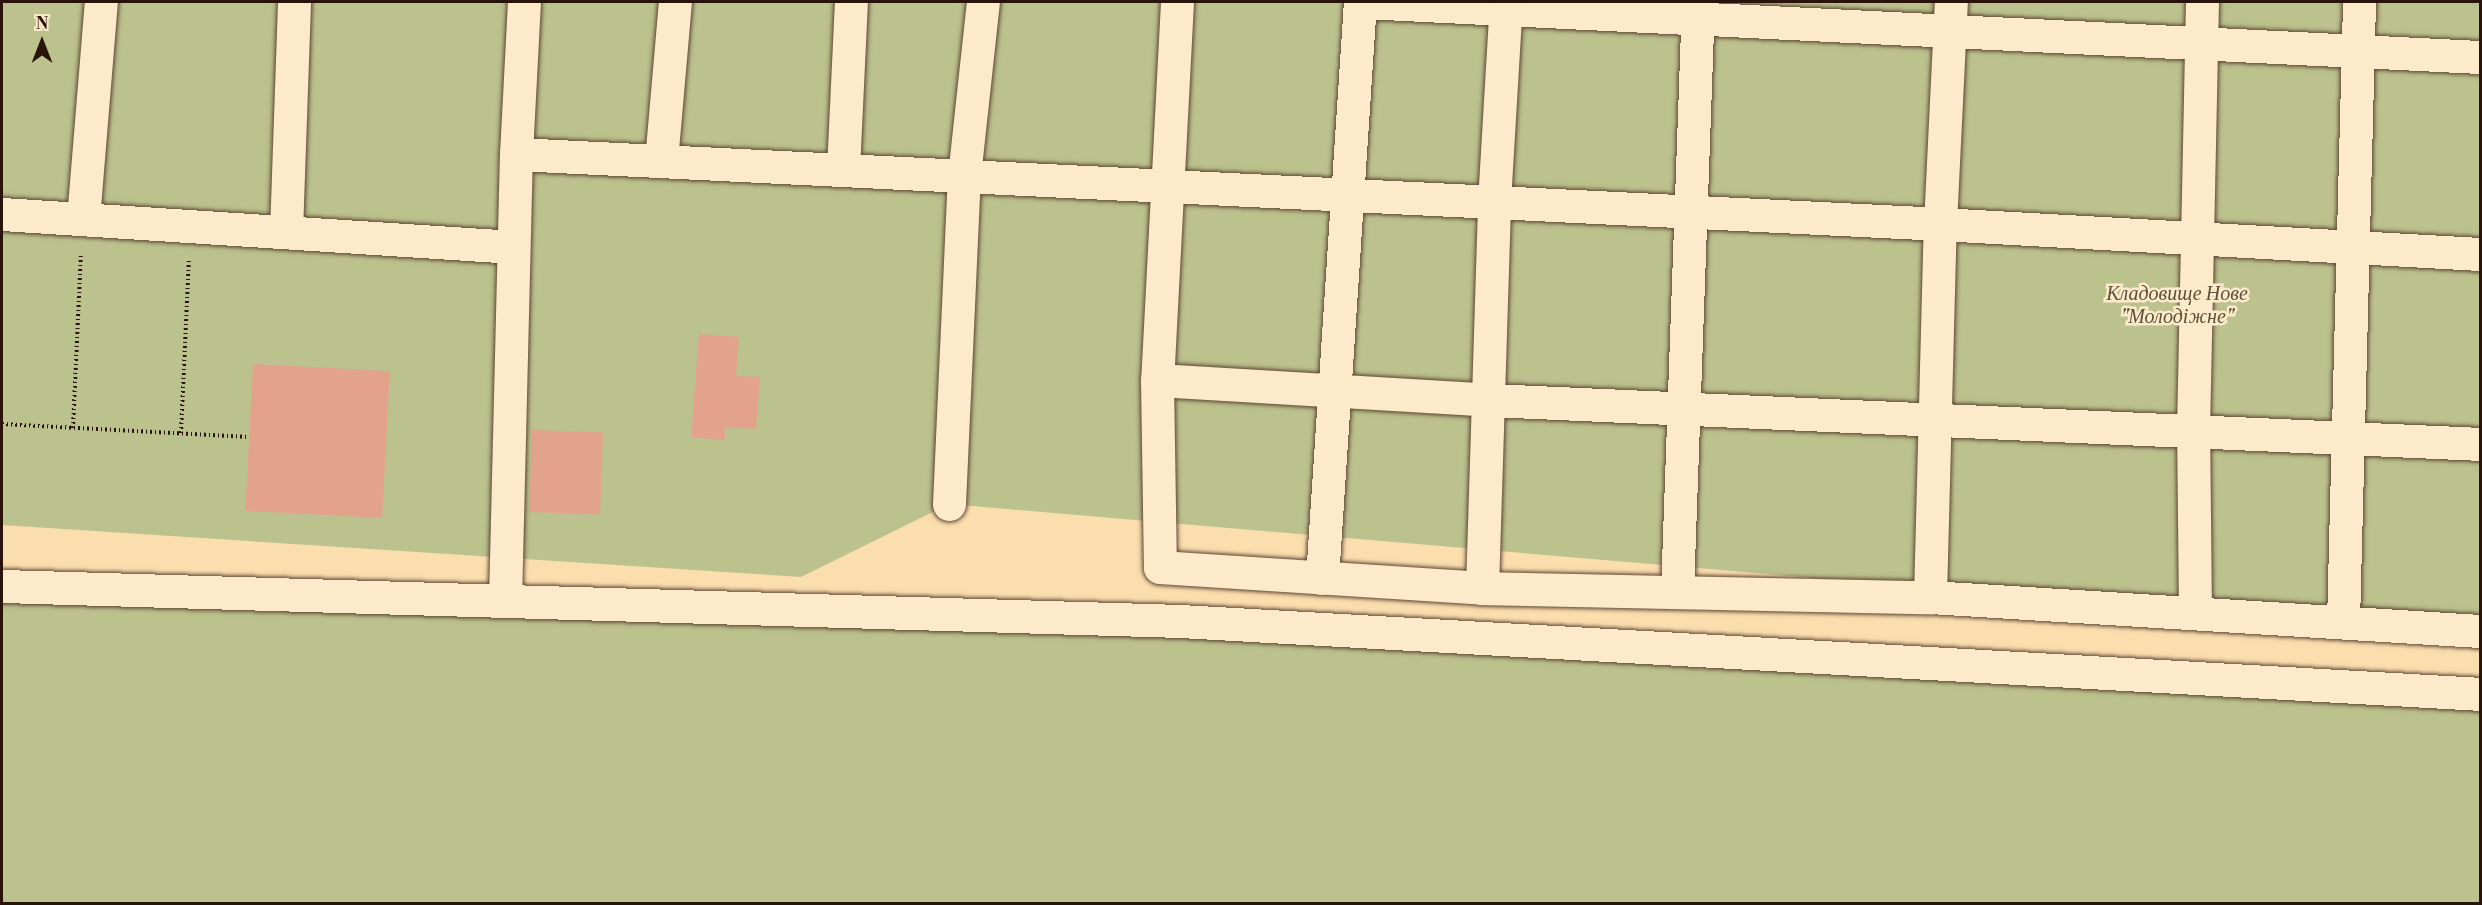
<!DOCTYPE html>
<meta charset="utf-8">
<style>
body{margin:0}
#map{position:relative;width:2482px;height:905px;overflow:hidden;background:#fbdeae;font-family:"Libre Bodoni",serif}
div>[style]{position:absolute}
.green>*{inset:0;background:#bbc28d}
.building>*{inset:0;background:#e3a28c;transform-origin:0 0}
.path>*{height:4px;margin-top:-2px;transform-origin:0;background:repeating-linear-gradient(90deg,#29130b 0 1.5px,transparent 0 4.5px)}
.roads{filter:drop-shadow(0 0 2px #5e4634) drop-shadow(0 0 2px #5e4634)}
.minor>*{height:33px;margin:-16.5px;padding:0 16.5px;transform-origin:16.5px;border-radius:16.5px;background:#fceaca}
span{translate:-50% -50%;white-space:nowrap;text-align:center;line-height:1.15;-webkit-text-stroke:5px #fceaca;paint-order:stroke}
.park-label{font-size:20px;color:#5c5038;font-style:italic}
.frame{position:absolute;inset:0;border:3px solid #29130b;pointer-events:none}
.north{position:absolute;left:12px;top:12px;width:60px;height:60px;-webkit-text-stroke:4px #fceaca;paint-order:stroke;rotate:0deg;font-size:16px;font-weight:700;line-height:24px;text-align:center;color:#29130b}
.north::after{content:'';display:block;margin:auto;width:21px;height:27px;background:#29130b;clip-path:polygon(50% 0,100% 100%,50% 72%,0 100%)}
</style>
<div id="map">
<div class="green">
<div style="clip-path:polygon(2px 2px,2480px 2px,2480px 635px,949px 504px,801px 577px,2px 525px)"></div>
<div style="clip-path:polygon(2px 586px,1180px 621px,2480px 694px,2480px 903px,2px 904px)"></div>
</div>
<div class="building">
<div style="clip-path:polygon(699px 334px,739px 337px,736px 376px,760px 377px,756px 429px,725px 427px,725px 440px,691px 437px)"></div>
<div style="left:253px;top:364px;width:137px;height:147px;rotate:3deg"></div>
<div style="left:532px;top:430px;width:71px;height:82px;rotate:2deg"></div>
</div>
<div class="path">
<div style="left:2px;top:424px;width:247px;rotate:3deg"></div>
<div style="left:73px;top:428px;width:173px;rotate:-87.4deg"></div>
<div style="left:181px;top:433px;width:173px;rotate:-87.4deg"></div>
</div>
<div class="roads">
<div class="minor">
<div style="left:1177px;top:2px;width:379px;rotate:93deg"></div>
<div style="left:1157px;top:380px;width:187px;rotate:89.1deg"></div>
<div style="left:1160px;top:567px;width:323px;rotate:3.7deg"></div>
<div style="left:1482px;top:588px;width:448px;rotate:1.2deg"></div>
<div style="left:1930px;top:597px;width:551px;rotate:3.54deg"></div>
<div style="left:1363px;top:2px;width:1118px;rotate:2.82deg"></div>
<div style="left:516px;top:154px;width:1426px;rotate:2.81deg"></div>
<div style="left:1940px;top:224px;width:222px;rotate:-87.2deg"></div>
<div style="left:661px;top:161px;width:160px;rotate:-85deg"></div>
<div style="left:843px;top:170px;width:168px;rotate:-87.3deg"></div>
<div style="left:2px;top:214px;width:512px;rotate:3.69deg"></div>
<div style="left:83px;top:219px;width:218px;rotate:-85.3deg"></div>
<div style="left:286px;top:232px;width:230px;rotate:-88deg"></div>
<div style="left:1157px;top:380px;width:334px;rotate:3.4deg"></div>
<div style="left:1490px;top:400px;width:991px;rotate:2.54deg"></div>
<div style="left:949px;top:504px;width:328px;rotate:-87.4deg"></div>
<div style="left:964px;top:176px;width:175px;rotate:-83.8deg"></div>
<div style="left:1322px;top:578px;width:577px;rotate:-86.23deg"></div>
<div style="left:2px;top:586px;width:1179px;rotate:1.7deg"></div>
<div style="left:1180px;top:621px;width:1302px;rotate:3.21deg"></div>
<div style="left:1482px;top:588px;width:386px;rotate:-88.2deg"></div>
<div style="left:1494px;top:202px;width:200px;rotate:-86.6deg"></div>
<div style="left:1677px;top:591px;width:589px;rotate:-87.96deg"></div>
<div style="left:1930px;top:597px;width:373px;rotate:-88.5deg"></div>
<div style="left:1940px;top:224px;width:541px;rotate:3.18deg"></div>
<div style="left:505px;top:601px;width:447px;rotate:-88.6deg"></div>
<div style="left:516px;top:154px;width:152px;rotate:-87deg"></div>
<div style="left:2195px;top:612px;width:181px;rotate:-90.6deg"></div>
<div style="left:2193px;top:431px;width:429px;rotate:-88.8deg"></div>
<div style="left:2343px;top:622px;width:620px;rotate:-88.52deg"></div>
</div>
</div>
<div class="park-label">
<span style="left:2177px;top:306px">Кладовище Нове<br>"Молодіжне"</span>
</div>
<div class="frame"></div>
<div class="north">N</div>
</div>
